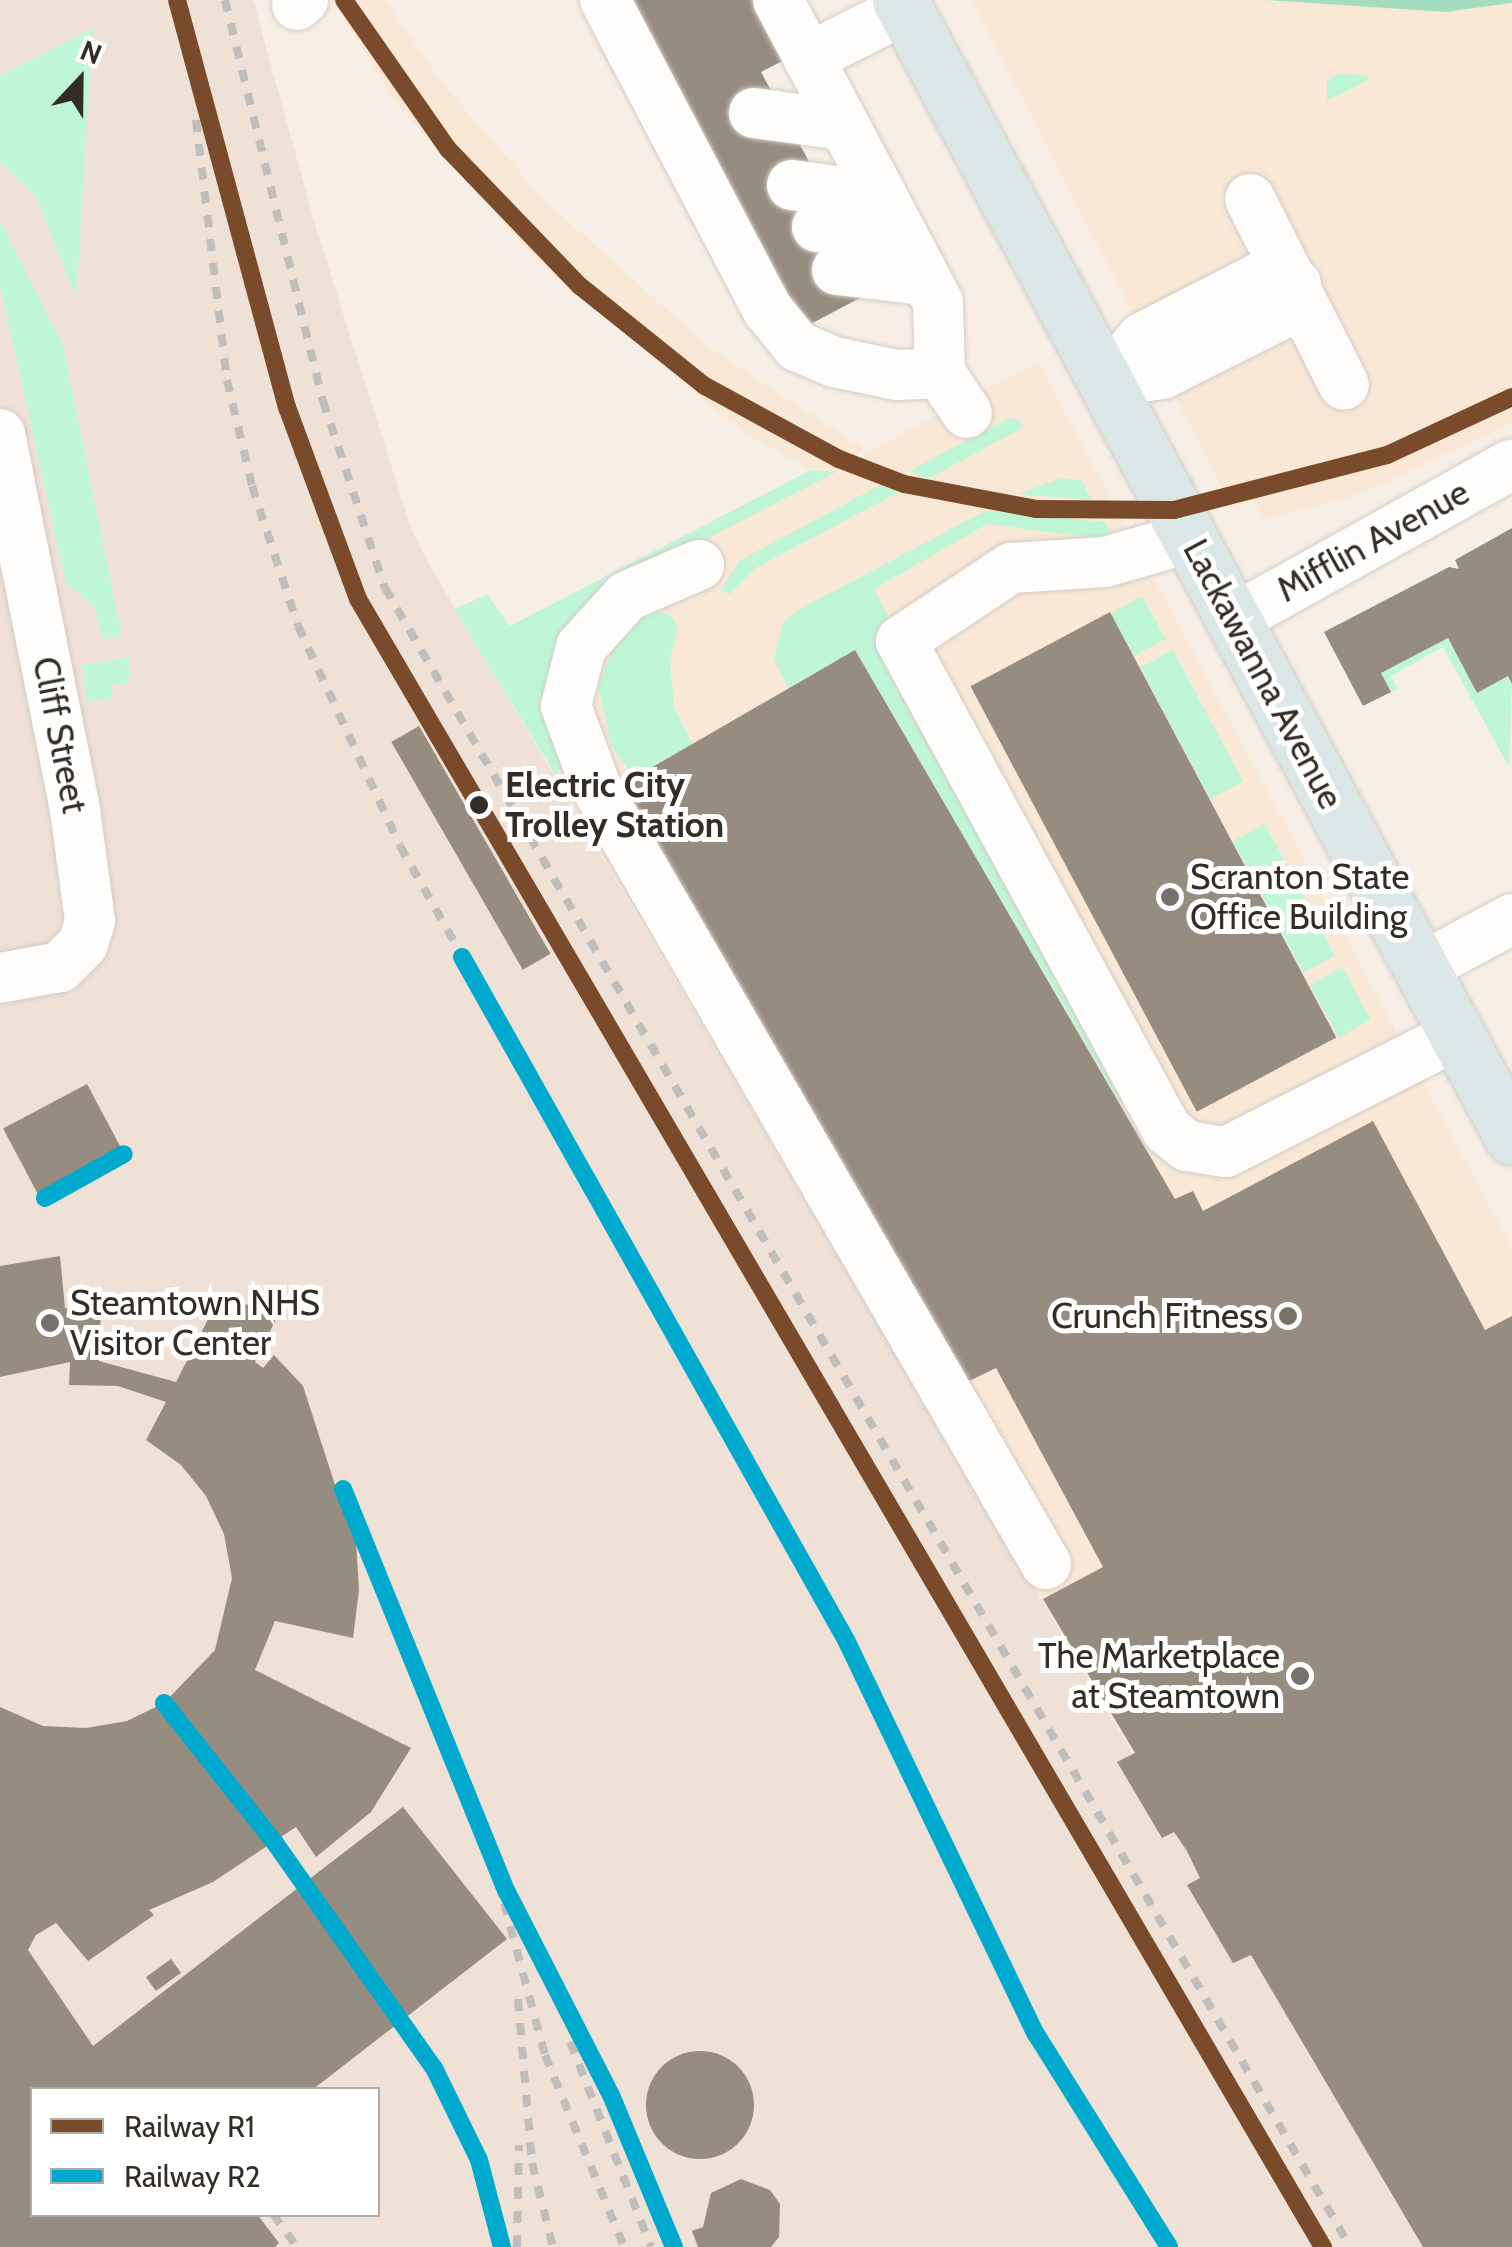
<!DOCTYPE html>
<style>
body{margin:0}
#map{position:relative;width:1512px;height:2247px;overflow:hidden;background:#f7efe6;font-family:Cabin,sans-serif}
div>[style]{position:absolute}
.built>*{inset:0;background:#f9e8d6}
.industrial>*{inset:0;background:#f0e1d6}
.green>*{inset:0;background:#bff7d6;transform-origin:0 0}
.forest>*{inset:0;background:#a4ddbd}
.building>*{inset:0;background:#968c7f;transform-origin:0 0}
.round{border-radius:50%}
.roads{filter:drop-shadow(0 0 2px #d3ccc4) drop-shadow(0 0 2px #d3ccc4)}
.minor>*{height:50px;margin:-25px;padding:0 25px;transform-origin:25px;border-radius:25px;background:#fefdfb}
.major>*{height:55px;margin:-27.5px;padding:0 27.5px;transform-origin:27.5px;border-radius:27.5px;background:#dbe6e6}
.rail>*{height:8px;margin-top:-4px;transform-origin:0;background:repeating-linear-gradient(90deg,#c0bebb 0 12px,transparent 0 24px)}
.rail-1>*{height:18px;margin:-9px;padding:0 9px;transform-origin:9px;border-radius:9px;background:#7a4b2a}
.rail-2>*{height:18px;margin:-9px;padding:0 9px;transform-origin:9px;border-radius:9px;background:#00a9ce}
.dots>*{width:28px;height:28px;translate:-50% -50%;box-sizing:border-box;border:5px solid #fff;border-radius:50%}
span{translate:-50% -50%;white-space:nowrap;text-align:center;line-height:1.15;-webkit-text-stroke:10px #fff;paint-order:stroke}
.street-label{font-size:35px;color:#342d25}
.stop-label{font-size:35px;color:#342d25;font-weight:700}
.left{translate:0 -50%;text-align:left}
.poi-label{font-size:35px;color:#342d25}
.right{translate:-100% -50%;text-align:right}
.legend{position:absolute;left:30px;top:2087px;width:350px;height:130px;box-sizing:border-box;background:#fff;border:2px solid #aeaba8;margin:0;padding:12px 18px;list-style:none;font-size:30px;color:#342d25}
.legend li{display:flex;align-items:center;gap:20px;height:50px}
.legend b{width:50px;border:2px solid #aeaba8}
.north{position:absolute;left:30px;top:30px;width:100px;height:100px;-webkit-text-stroke:8px #fff;paint-order:stroke;rotate:22deg;font-size:28px;font-weight:700;line-height:40px;text-align:center;color:#342d25}
.north::after{content:'';display:block;margin:auto;width:35px;height:45px;background:#342d25;clip-path:polygon(50% 0,100% 100%,50% 72%,0 100%)}
</style>
<div id="map">
<div class="built">
<div style="clip-path:polygon(333px 0,385px 0,442px 83px,543px 199px,709px 347px,864px 449px,851px 461px,1038px 362px,1512px 1248px,1512px 2247px,1424px 2247px,484px 656px,830px 472px,811px 470px,741px 431px,534px 257px,394px 101px)"></div>
<div style="clip-path:polygon(972px 0,1266px 0,1445px 12px,1512px 3px,1512px 423px,1363px 493px,1264px 520px,1243px 483px,1222px 488px)"></div>
</div>
<div class="industrial">
<div style="clip-path:polygon(evenodd,0 0,253px 0,316px 228px,411px 528px,430px 566px,1424px 2247px,0 2247px,0 0,32px 2090px,378px 2090px,378px 2214px,32px 2214px,32px 2090px)"></div>
</div>
<div class="green">
<div style="clip-path:polygon(93px 28px,76px 298px,36px 196px,0 163px,0 76px)"></div>
<div style="clip-path:polygon(1338px 74px,1366px 75px,1369px 80px,1327px 101px,1327px 80px)"></div>
<div style="clip-path:polygon(0 221px,63px 345px,122px 637px,103px 639px,93px 605px,66px 584px,0 284px)"></div>
<div style="clip-path:polygon(1009px 418px,1021px 420px,1021px 429px,928px 479px,909px 471px)"></div>
<div style="clip-path:polygon(811px 470px,836px 472px,623px 582px,567px 764px,555px 774px,454px 609px,487px 595px,510px 626px)"></div>
<div style="clip-path:polygon(1061px 478px,1081px 480px,1092px 500px,1018px 494px)"></div>
<div style="clip-path:polygon(882px 484px,899px 492px,756px 568px,730px 594px,721px 590px,739px 561px)"></div>
<div style="clip-path:polygon(987px 510px,1104px 522px,1116px 541px,987px 524px,874px 589px,1133px 1096px,1120px 1103px,855px 650px,788px 688px,774px 659px,783px 623px,798px 610px)"></div>
<div style="left:1142px;top:596px;width:49px;height:36px;rotate:61deg"></div>
<div style="clip-path:polygon(648px 608px,671px 616px,678px 627px,670px 659px,674px 706px,692px 744px,634px 777px,612px 747px,598px 688px,617px 636px)"></div>
<div style="clip-path:polygon(1448px 638px,1477px 692px,1508px 676px,1512px 684px,1509px 767px,1443px 647px,1391px 676px,1398px 689px,1391px 692px,1381px 673px)"></div>
<div style="left:1173px;top:650px;width:149px;height:37px;rotate:62deg"></div>
<div style="clip-path:polygon(130px 657px,130px 682px,111px 685px,112px 698px,87px 702px,82px 665px)"></div>
<div style="left:1265px;top:824px;width:149px;height:36px;rotate:62deg"></div>
<div style="left:1342px;top:967px;width:60px;height:37px;rotate:61deg"></div>
</div>
<div class="forest">
<div style="clip-path:polygon(1266px 0,1512px 0,1512px 3px,1445px 12px)"></div>
</div>
<div class="building">
<div style="clip-path:polygon(628px 0,759px 0,790px 57px,761px 72px,877px 289px,803px 328px)"></div>
<div style="clip-path:polygon(1512px 528px,1512px 684px,1508px 676px,1477px 693px,1448px 638px,1381px 673px,1391px 692px,1363px 706px,1324px 632px,1449px 567px,1459px 569px,1455px 560px)"></div>
<div style="left:1110px;top:612px;width:482px;height:158px;rotate:62deg"></div>
<div style="clip-path:polygon(855px 650px,1175px 1199px,1193px 1191px,1203px 1211px,1373px 1121px,1485px 1330px,1512px 1316px,1512px 2247px,1423px 2247px,1251px 1955px,1233px 1963px,1187px 1885px,1200px 1878px,1187px 1851px,1174px 1832px,1162px 1838px,1117px 1762px,1135px 1753px,1043px 1599px,1103px 1567px,996px 1368px,959px 1386px,611px 791px)"></div>
<div style="left:419px;top:726px;width:263px;height:32px;rotate:60deg"></div>
<div style="left:87px;top:1084px;width:74px;height:95px;rotate:62deg"></div>
<div style="clip-path:polygon(60px 1256px,65px 1308px,101px 1310px,99px 1361px,176px 1382px,222px 1292px,276px 1319px,255px 1362px,263px 1368px,274px 1355px,303px 1386px,348px 1525px,355px 1525px,359px 1590px,353px 1638px,275px 1621px,255px 1670px,411px 1748px,371px 1812px,316px 1857px,296px 1827px,213px 1882px,149px 1910px,154px 1915px,88px 1961px,56px 1923px,36px 1935px,28px 1950px,93px 2046px,403px 1807px,507px 1939px,312px 2090px,32px 2090px,32px 2214px,257px 2214px,279px 2243px,275px 2247px,0 2247px,0 1707px,43px 1726px,86px 1728px,127px 1721px,164px 1703px,215px 1650px,232px 1578px,224px 1534px,206px 1496px,181px 1465px,146px 1440px,166px 1402px,118px 1386px,69px 1385px,70px 1362px,0 1377px,0 1266px)"></div>
<div style="left:171px;top:1959px;width:17px;height:31px;rotate:54deg"></div>
<div class="round" style="left:646px;top:2051px;width:108px;height:108px"></div>
<div style="clip-path:polygon(741px 2179px,770px 2190px,780px 2204px,779px 2237px,771px 2247px,698px 2247px,692px 2231px,703px 2227px,711px 2193px)"></div>
</div>
<div class="roads">
<div class="minor">
<div style="left:605px;top:0;width:350px;rotate:62.3deg"></div>
<div style="left:768px;top:310px;width:46px;rotate:51.1deg"></div>
<div style="left:797px;top:346px;width:40px;rotate:23.4deg"></div>
<div style="left:834px;top:362px;width:64px;rotate:11.7deg"></div>
<div style="left:897px;top:375px;width:43px;rotate:-2.7deg"></div>
<div style="left:778px;top:0;width:342px;rotate:62.1deg"></div>
<div style="left:938px;top:302px;width:71px;rotate:88.4deg"></div>
<div style="left:940px;top:373px;width:48px;rotate:56deg"></div>
<div style="left:297px;top:5px;width:8px;rotate:-40deg"></div>
<div style="left:808px;top:58px;width:109px;rotate:-26.8deg"></div>
<div style="left:754px;top:113px;width:90px;rotate:7.7deg"></div>
<div style="left:792px;top:185px;width:91px;rotate:7.6deg"></div>
<div style="left:1250px;top:199px;width:208px;rotate:63.2deg"></div>
<div style="left:817px;top:227px;width:87px;rotate:7.3deg"></div>
<div style="left:837px;top:270px;width:89px;rotate:6.5deg"></div>
<div style="left:1259px;top:278px;width:37px;rotate:9deg"></div>
<div style="left:1296px;top:284px;width:31px;rotate:112deg"></div>
<div style="left:1284px;top:313px;width:136px;rotate:153.4deg"></div>
<div style="left:1162px;top:374px;width:56px;rotate:171.7deg"></div>
<div style="left:1107px;top:382px;width:56px;rotate:-51.5deg"></div>
<div style="left:1142px;top:338px;width:131px;rotate:-27.1deg"></div>
<div style="left:0;top:434px;width:383px;rotate:78.7deg"></div>
<div style="left:75px;top:810px;width:112px;rotate:82.3deg"></div>
<div style="left:90px;top:921px;width:24px;rotate:107deg"></div>
<div style="left:83px;top:944px;width:33px;rotate:135deg"></div>
<div style="left:60px;top:967px;width:61px;rotate:169.6deg"></div>
<div style="left:1189px;top:538px;width:87px;rotate:164.1deg"></div>
<div style="left:1105px;top:562px;width:94px;rotate:176.3deg"></div>
<div style="left:1011px;top:568px;width:132px;rotate:146.4deg"></div>
<div style="left:901px;top:641px;width:557px;rotate:61.46deg"></div>
<div style="left:1167px;top:1130px;width:26px;rotate:39deg"></div>
<div style="left:1187px;top:1146px;width:39px;rotate:9deg"></div>
<div style="left:1226px;top:1152px;width:259px;rotate:-26.9deg"></div>
<div style="left:699px;top:565px;width:78px;rotate:156.7deg"></div>
<div style="left:627px;top:596px;width:69px;rotate:132deg"></div>
<div style="left:581px;top:647px;width:61px;rotate:104.3deg"></div>
<div style="left:566px;top:706px;width:86px;rotate:69.7deg"></div>
<div style="left:596px;top:787px;width:898px;rotate:59.92deg"></div>
<div style="left:1234px;top:619px;width:318px;rotate:-29.1deg"></div>
<div style="left:1421px;top:968px;width:103px;rotate:-28.3deg"></div>
</div>
<div class="major">
<div style="left:900px;top:0;width:1291px;rotate:61.71deg"></div>
</div>
</div>
<div class="rail">
<div style="left:177px;top:0;width:422px;rotate:74.9deg"></div>
<div style="left:287px;top:407px;width:205px;rotate:69.7deg"></div>
<div style="left:358px;top:599px;width:1910px;rotate:59.65deg"></div>
<div style="left:225px;top:0;width:413px;rotate:76.3deg"></div>
<div style="left:323px;top:401px;width:197px;rotate:71.7deg"></div>
<div style="left:385px;top:588px;width:1919px;rotate:59.81deg"></div>
<div style="left:344px;top:0;width:182px;rotate:55.1deg"></div>
<div style="left:448px;top:149px;width:190px;rotate:46.1deg"></div>
<div style="left:580px;top:286px;width:160px;rotate:38.7deg"></div>
<div style="left:705px;top:386px;width:153px;rotate:28.6deg"></div>
<div style="left:839px;top:459px;width:70px;rotate:21deg"></div>
<div style="left:904px;top:484px;width:134px;rotate:10.7deg"></div>
<div style="left:1036px;top:509px;width:138px;rotate:0.4deg"></div>
<div style="left:1174px;top:510px;width:220px;rotate:-14.5deg"></div>
<div style="left:1387px;top:455px;width:138px;rotate:-24.9deg"></div>
<div style="left:196px;top:120px;width:262px;rotate:83.2deg"></div>
<div style="left:227px;top:380px;width:109px;rotate:76.7deg"></div>
<div style="left:252px;top:486px;width:147px;rotate:71.8deg"></div>
<div style="left:298px;top:626px;width:242px;rotate:65.1deg"></div>
<div style="left:400px;top:846px;width:583px;rotate:60.54deg"></div>
<div style="left:45px;top:1198px;width:90px;rotate:-29.1deg"></div>
<div style="left:343px;top:1489px;width:435px;rotate:67.9deg"></div>
<div style="left:507px;top:1892px;width:228px;rotate:62.9deg"></div>
<div style="left:611px;top:2095px;width:165px;rotate:67.5deg"></div>
<div style="left:275px;top:1843px;width:50px;rotate:54.7deg"></div>
<div style="left:504px;top:1903px;width:157px;rotate:74.9deg"></div>
<div style="left:545px;top:2055px;width:208px;rotate:67.6deg"></div>
<div style="left:518px;top:1999px;width:165px;rotate:85.1deg"></div>
<div style="left:532px;top:2163px;width:87px;rotate:76deg"></div>
<div style="left:403px;top:2019px;width:160px;rotate:61.7deg"></div>
<div style="left:479px;top:2160px;width:90px;rotate:75.2deg"></div>
<div style="left:570px;top:2042px;width:220px;rotate:68.4deg"></div>
<div style="left:273px;top:2214px;width:41px;rotate:54deg"></div>
<div style="left:517px;top:2247px;width:102px;rotate:-88.9deg"></div>
</div>
<div class="rail-1">
<div style="left:177px;top:0;width:422px;rotate:74.9deg"></div>
<div style="left:287px;top:407px;width:205px;rotate:69.7deg"></div>
<div style="left:358px;top:599px;width:1910px;rotate:59.65deg"></div>
<div style="left:344px;top:0;width:182px;rotate:55.1deg"></div>
<div style="left:448px;top:149px;width:190px;rotate:46.1deg"></div>
<div style="left:580px;top:286px;width:160px;rotate:38.7deg"></div>
<div style="left:705px;top:386px;width:153px;rotate:28.6deg"></div>
<div style="left:839px;top:459px;width:70px;rotate:21deg"></div>
<div style="left:904px;top:484px;width:134px;rotate:10.7deg"></div>
<div style="left:1036px;top:509px;width:138px;rotate:0.4deg"></div>
<div style="left:1174px;top:510px;width:220px;rotate:-14.5deg"></div>
<div style="left:1387px;top:455px;width:138px;rotate:-24.9deg"></div>
</div>
<div class="rail-2">
<div style="left:462px;top:957px;width:784px;rotate:60.65deg"></div>
<div style="left:846px;top:1640px;width:437px;rotate:64.3deg"></div>
<div style="left:1036px;top:2034px;width:251px;rotate:58deg"></div>
<div style="left:45px;top:1198px;width:90px;rotate:-29.1deg"></div>
<div style="left:343px;top:1489px;width:435px;rotate:67.9deg"></div>
<div style="left:507px;top:1892px;width:228px;rotate:62.9deg"></div>
<div style="left:611px;top:2095px;width:165px;rotate:67.5deg"></div>
<div style="left:164px;top:1703px;width:179px;rotate:51.6deg"></div>
<div style="left:275px;top:1843px;width:276px;rotate:54.8deg"></div>
<div style="left:434px;top:2068px;width:102px;rotate:63.9deg"></div>
<div style="left:479px;top:2160px;width:90px;rotate:75.2deg"></div>
</div>
<div class="dots">
<div style="left:479px;top:805px;background:#342d25"></div>
<div style="left:1170px;top:897px;background:#787169"></div>
<div style="left:1288px;top:1316px;background:#787169"></div>
<div style="left:50px;top:1323px;background:#787169"></div>
<div style="left:1300px;top:1676px;background:#787169"></div>
</div>
<div class="street-label">
<span style="left:1373px;top:541px;rotate:-29deg">Mifflin Avenue</span>
<span style="left:1263px;top:674px;rotate:62deg">Lackawanna Avenue</span>
<span style="left:60px;top:735px;rotate:79deg">Cliff Street</span>
</div>
<div class="stop-label">
<span class="left" style="left:505px;top:805px">Electric City<br>Trolley Station</span>
</div>
<div class="poi-label">
<span class="left" style="left:1190px;top:897px">Scranton State<br>Office Building</span>
<span class="left" style="left:70px;top:1323px">Steamtown NHS<br>Visitor Center</span>
<span class="right" style="left:1268px;top:1316px">Crunch Fitness</span>
<span class="right" style="left:1280px;top:1676px">The Marketplace<br>at Steamtown</span>
</div>
<ul class="legend">
<li><b style="height:12px;background:#7a4b2a"></b>Railway R1</li>
<li><b style="height:12px;background:#00a9ce"></b>Railway R2</li>
</ul>
<div class="north">N</div>
</div>
